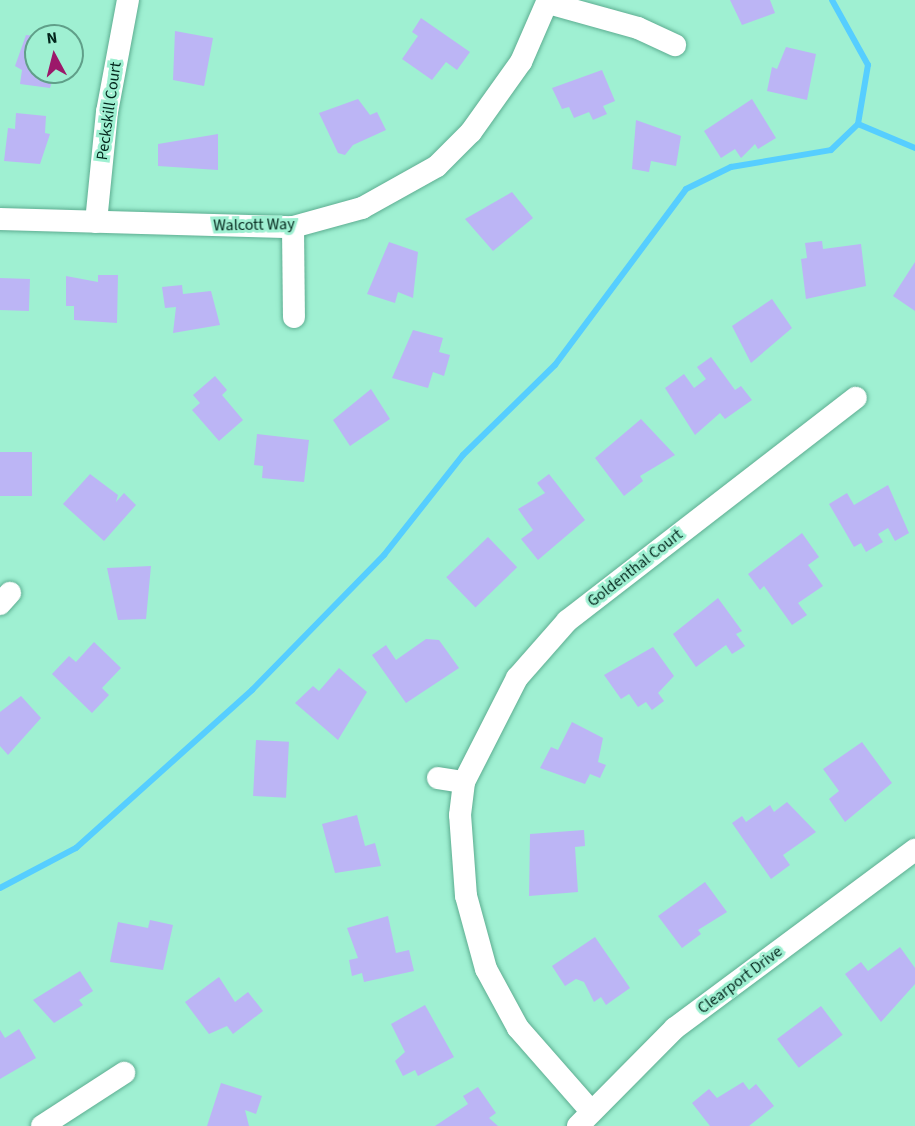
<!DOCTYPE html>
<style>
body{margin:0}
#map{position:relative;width:915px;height:1126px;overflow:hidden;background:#9ff0d2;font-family:"Source Sans 3",sans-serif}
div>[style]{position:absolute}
.stream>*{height:6px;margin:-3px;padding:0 3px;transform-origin:3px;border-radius:3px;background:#56ceff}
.building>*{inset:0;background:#bcb5f5;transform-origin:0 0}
.roads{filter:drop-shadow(0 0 2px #5dad91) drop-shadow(0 0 2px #5dad91)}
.minor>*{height:22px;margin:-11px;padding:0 11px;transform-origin:11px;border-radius:11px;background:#fff}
span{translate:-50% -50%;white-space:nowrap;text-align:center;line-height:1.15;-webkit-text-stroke:6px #9ff0d2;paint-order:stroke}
.street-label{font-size:16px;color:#02251b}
.north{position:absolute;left:24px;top:24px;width:60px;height:60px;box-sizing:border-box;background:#9ff0d2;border:2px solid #609f89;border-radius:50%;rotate:353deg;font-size:16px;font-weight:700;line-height:24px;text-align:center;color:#02251b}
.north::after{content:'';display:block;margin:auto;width:21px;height:27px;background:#9c186a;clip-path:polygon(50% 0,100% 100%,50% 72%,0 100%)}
</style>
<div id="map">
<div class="stream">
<div style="left:858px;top:124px;width:62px;rotate:22.8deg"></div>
<div style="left:0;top:888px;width:86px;rotate:-27.8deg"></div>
<div style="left:76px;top:848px;width:237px;rotate:-41.9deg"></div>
<div style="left:252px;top:690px;width:189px;rotate:-45.6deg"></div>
<div style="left:384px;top:555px;width:127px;rotate:-51.7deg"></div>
<div style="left:463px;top:455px;width:129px;rotate:-44.4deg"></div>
<div style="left:555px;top:365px;width:219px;rotate:-53.3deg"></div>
<div style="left:686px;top:189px;width:50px;rotate:-26.1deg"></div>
<div style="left:731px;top:167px;width:101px;rotate:-9.6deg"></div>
<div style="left:831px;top:150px;width:37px;rotate:-44deg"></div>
<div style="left:858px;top:124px;width:60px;rotate:-80.4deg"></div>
<div style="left:868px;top:65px;width:74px;rotate:-119deg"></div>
</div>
<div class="building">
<div style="clip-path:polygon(730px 0,770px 0,775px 13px,742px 25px)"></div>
<div style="clip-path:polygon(421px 18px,470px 52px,457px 70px,446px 62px,432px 80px,402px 59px,418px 36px,412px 32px)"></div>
<div style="clip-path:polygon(175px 31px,213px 38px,204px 86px,173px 80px)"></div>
<div style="clip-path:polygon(26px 35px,36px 36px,36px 72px,55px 72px,50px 88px,20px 84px,22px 70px,15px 66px)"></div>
<div style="clip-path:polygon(786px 47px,816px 54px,807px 100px,767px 91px,772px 67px,777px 69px)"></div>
<div style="clip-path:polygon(602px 70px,615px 101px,603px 106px,607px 114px,593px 120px,589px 112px,574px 118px,569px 107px,562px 109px,552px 88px)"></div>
<div style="clip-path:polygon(358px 99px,370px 115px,377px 112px,386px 130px,353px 145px,345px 155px,338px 153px,319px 113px)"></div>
<div style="clip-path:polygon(752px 99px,776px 138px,758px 149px,755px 144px,741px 158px,735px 149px,721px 158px,704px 131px)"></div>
<div style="clip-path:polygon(16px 113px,46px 116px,45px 133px,50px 134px,40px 164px,4px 161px,8px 128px,15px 129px)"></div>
<div style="clip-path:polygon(636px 120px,681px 136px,676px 166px,651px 161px,649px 172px,632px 169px)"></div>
<div style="clip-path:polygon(218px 134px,218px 170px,158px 166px,158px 144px)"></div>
<div style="clip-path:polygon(512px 192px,533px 218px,493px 251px,465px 219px)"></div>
<div style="clip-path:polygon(822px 241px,823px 249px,861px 244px,866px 286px,806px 299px,801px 259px,807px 258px,805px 243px)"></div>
<div style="clip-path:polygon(389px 242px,418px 252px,413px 298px,398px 292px,395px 303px,367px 294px)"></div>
<div style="clip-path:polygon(915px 262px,915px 311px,893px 296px)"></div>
<div style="clip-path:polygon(98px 275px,118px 275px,117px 323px,74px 320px,74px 306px,66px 306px,66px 276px,98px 282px)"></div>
<div style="left:0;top:278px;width:30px;height:32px;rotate:2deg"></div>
<div style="clip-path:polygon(182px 285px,183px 294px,211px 291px,220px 325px,173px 333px,176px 307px,165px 308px,162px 287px)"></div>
<div style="clip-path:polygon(772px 299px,792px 328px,751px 363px,732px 326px)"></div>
<div style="clip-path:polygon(413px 330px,443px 338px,439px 352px,450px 355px,444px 376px,433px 372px,428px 388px,392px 378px)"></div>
<div style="clip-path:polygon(711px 357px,735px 390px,741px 386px,752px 400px,725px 419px,720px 413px,695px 435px,665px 388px,684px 374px,694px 388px,706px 379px,697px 367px)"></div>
<div style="clip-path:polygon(215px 376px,227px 390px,222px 395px,243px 420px,219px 441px,192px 410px,200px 403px,193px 395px)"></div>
<div style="clip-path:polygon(371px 389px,390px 419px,350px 446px,333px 420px)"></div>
<div style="clip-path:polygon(641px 419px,675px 455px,640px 476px,643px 481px,624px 496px,595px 458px)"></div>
<div style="clip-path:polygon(257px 434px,309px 440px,304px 482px,262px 478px,263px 466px,254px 465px)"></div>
<div style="left:0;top:452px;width:32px;height:44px"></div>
<div style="clip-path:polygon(90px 474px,118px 495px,116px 502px,124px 493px,136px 505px,104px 541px,63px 504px)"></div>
<div style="clip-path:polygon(549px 474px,585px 520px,538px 560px,521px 539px,533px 530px,518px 509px,545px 493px,537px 483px)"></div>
<div style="clip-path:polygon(888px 485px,909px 533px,895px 541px,888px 528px,878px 534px,883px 542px,866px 552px,861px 543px,854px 547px,829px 504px,847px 493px,854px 505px)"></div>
<div style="clip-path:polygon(802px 533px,819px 557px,808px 565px,823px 586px,798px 603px,807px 615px,792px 625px,764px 586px,760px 590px,748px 574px)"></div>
<div style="left:488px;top:537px;width:42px;height:58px;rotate:46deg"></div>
<div style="clip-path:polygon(151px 566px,146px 619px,118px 620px,107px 568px)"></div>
<div style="clip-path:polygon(718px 598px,742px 631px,736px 634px,745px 646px,732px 654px,726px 645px,696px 667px,673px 634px)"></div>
<div style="clip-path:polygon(426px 639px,439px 640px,459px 668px,406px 703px,372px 655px,386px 645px,396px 660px)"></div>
<div style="clip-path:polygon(94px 642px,121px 668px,102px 688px,109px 695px,92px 713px,52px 674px,69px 656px,76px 662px)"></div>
<div style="clip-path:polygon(653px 647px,674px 676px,658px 693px,664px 701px,652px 710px,646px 702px,638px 707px,629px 694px,621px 699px,604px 675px)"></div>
<div style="clip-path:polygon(339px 668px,367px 692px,338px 740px,295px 703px,313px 686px,319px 691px)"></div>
<div style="clip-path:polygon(21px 696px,41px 718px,8px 755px,0 746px,0 712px)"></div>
<div style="clip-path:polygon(572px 722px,603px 738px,598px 762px,606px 765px,600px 778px,590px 774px,585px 784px,540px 768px,551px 747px,558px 750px)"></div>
<div style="left:256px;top:740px;width:33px;height:56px;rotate:3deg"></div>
<div style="clip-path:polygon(862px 742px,892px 783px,845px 822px,829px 799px,839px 791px,823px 769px)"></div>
<div style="clip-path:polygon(787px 802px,816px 832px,783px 855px,790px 865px,771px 879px,732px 823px,742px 816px,746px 822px,770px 805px,774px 812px)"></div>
<div style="clip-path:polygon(357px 815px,365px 846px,375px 843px,381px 866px,335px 873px,322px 824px)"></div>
<div style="clip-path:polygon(584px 830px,585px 846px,575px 847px,578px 892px,529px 896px,530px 834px)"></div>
<div style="clip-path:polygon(705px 882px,727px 912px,698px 930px,701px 934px,682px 948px,658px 916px)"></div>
<div style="clip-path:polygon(388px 916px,396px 953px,409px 950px,414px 971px,364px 982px,362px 973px,352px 976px,349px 960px,358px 958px,347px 928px)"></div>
<div style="clip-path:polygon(150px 920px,173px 925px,163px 970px,110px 962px,118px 922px,148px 928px)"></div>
<div style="clip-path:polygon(595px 937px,630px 988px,606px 1005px,601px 997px,594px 1002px,584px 982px,576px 979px,565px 986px,552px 966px)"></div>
<div style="clip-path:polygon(900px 947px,915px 968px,915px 984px,881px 1022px,845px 974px,861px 962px,868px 971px)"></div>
<div style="clip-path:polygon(80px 971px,93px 991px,79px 1000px,83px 1005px,54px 1023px,33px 1000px)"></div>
<div style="clip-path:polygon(219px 977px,235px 1002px,248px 992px,263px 1011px,233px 1034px,227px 1026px,209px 1034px,185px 1002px)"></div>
<div style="clip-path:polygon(425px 1005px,454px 1057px,418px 1076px,415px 1070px,403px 1076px,395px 1061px,405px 1052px,391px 1024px)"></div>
<div style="left:821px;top:1006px;width:36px;height:55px;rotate:53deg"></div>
<div style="clip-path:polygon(19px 1029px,36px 1058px,0 1079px,0 1030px,5px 1038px)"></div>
<div style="clip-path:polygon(743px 1082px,749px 1090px,756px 1084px,774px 1106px,749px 1126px,710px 1126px,692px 1103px,709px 1089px,717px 1098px)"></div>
<div style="clip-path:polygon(221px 1083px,262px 1096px,256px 1114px,245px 1110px,249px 1126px,207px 1126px)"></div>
<div style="clip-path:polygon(478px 1087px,496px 1113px,489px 1118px,498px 1126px,435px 1126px,468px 1104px,463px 1096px)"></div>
</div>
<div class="roads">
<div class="minor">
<div style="left:548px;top:3px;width:93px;rotate:15.5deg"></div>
<div style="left:638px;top:28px;width:41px;rotate:24.7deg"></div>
<div style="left:0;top:219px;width:293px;rotate:1.6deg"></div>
<div style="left:293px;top:227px;width:72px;rotate:-15.4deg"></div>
<div style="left:362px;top:208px;width:86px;rotate:-29.2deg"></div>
<div style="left:437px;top:166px;width:48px;rotate:-45deg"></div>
<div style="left:471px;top:132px;width:86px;rotate:-54.5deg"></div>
<div style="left:521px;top:62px;width:68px;rotate:-66.5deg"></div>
<div style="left:96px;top:222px;width:111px;rotate:-84.3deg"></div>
<div style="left:107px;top:112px;width:114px;rotate:-79.4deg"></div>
<div style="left:293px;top:227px;width:90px;rotate:89.4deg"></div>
<div style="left:0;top:604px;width:15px;rotate:-48deg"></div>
<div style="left:438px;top:778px;width:26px;rotate:9deg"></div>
<div style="left:590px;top:1110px;width:109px;rotate:-131.3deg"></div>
<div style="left:518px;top:1028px;width:67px;rotate:-118.5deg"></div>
<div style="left:486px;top:969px;width:76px;rotate:-105.3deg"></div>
<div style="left:466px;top:896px;width:81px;rotate:-94.2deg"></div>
<div style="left:460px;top:815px;width:33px;rotate:-83deg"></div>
<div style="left:464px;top:782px;width:117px;rotate:-63deg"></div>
<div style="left:517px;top:678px;width:76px;rotate:-48.7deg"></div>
<div style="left:567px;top:621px;width:365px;rotate:-37.7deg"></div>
<div style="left:42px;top:1126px;width:98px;rotate:-32.9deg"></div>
<div style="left:578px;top:1126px;width:138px;rotate:-45.3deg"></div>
<div style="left:675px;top:1028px;width:299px;rotate:-36.6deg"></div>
</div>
</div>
<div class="street-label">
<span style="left:109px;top:111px;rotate:-82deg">Peckskill Court</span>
<span style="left:254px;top:225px;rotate:-1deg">Walcott Way</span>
<span style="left:635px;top:568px;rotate:-38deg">Goldenthal Court</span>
<span style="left:740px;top:980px;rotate:-37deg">Clearport Drive</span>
</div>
<div class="north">N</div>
</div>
